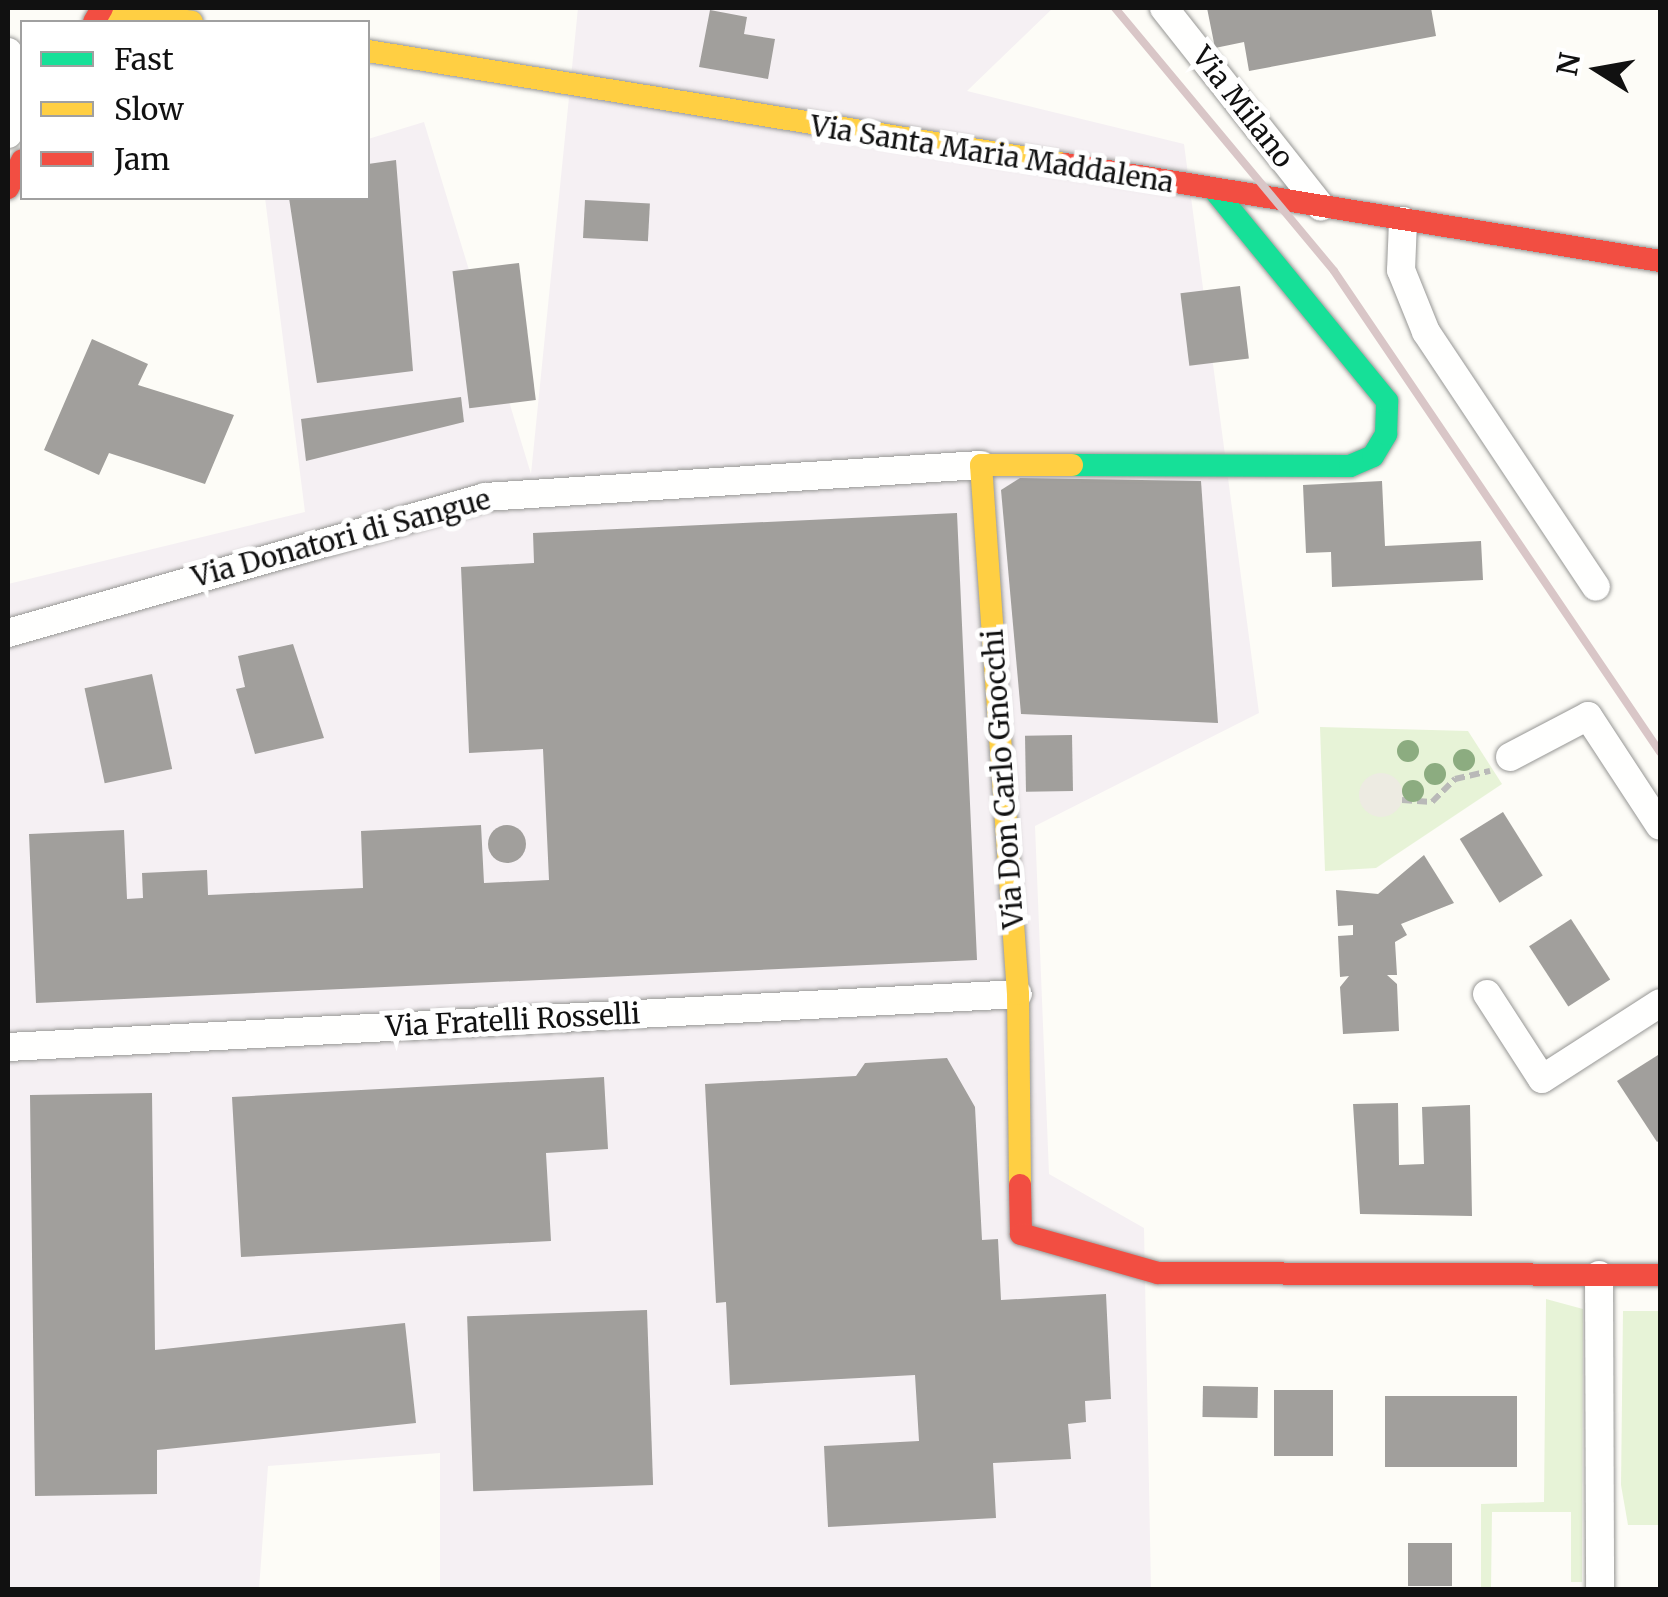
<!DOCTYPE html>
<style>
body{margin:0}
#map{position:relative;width:1668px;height:1597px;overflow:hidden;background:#fdfcf7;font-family:Merriweather,serif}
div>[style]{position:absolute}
.industrial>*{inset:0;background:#f5f0f3}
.green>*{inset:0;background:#e7f3d7}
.plaza>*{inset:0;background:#edebe2}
.round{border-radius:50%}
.building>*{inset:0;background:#a19f9c;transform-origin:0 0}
.path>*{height:6px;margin-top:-3px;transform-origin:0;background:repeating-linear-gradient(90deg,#b9b9b8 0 10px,transparent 0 15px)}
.roads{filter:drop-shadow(0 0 2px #979795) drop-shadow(0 0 2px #979795)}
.street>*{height:28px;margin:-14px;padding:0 14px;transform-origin:14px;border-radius:14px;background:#fffffe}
.fast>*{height:22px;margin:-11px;padding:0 11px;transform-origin:11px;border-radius:11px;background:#16e098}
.slow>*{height:22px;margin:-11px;padding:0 11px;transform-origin:11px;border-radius:11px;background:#ffcf43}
.jam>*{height:22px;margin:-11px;padding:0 11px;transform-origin:11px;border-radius:11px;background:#f24e42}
.rail>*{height:8px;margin:-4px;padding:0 4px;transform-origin:4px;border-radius:4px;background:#d9c6c7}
.trees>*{width:22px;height:22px;margin:-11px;border-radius:50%;background:#8cac80}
span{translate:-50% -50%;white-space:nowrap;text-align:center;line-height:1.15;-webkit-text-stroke:10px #fff;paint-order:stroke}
.street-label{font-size:28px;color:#111}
.frame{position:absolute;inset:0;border:10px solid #111;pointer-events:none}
.legend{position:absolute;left:20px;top:20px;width:350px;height:180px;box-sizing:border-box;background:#fff;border:2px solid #a0a0a0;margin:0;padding:12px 18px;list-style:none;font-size:30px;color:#111}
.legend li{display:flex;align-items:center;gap:20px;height:50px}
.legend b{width:50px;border:2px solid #a0a0a0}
.north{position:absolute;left:1548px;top:20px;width:100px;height:100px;-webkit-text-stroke:8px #fff;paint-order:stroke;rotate:281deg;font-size:28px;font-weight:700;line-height:40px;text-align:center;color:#111}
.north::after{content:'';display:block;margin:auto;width:35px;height:45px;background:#111;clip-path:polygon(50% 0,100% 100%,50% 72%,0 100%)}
</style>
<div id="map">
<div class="industrial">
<div style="clip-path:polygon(578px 8px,1053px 8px,967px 91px,1184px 144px,1259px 713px,1035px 826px,1049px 1174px,1144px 1228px,1151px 1589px,440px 1589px,440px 1453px,268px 1466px,259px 1589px,8px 1589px,8px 584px,305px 512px,265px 198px,368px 198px,368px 139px,424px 122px,531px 474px)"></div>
</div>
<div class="green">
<div style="clip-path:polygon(1320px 727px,1468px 731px,1502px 784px,1376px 868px,1325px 871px)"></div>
<div style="clip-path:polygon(1546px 1299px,1583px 1309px,1582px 1582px,1571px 1582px,1571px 1512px,1492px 1512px,1491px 1589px,1481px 1589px,1481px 1504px,1544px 1502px)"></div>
<div style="clip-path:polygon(1623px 1311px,1660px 1311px,1660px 1525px,1628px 1525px,1621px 1485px)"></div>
</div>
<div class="plaza">
<div class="round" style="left:1359px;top:773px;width:44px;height:44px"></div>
</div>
<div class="building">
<div style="clip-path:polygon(1207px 8px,1431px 8px,1436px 36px,1249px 71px,1244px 42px,1215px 48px)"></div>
<div style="clip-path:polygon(710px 10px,747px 17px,744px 34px,775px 39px,768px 79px,699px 67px)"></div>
<div style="clip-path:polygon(396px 160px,413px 371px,317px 383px,289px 198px,368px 198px,368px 164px)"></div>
<div style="left:585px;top:200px;width:65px;height:38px;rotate:3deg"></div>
<div style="left:519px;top:263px;width:138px;height:67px;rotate:83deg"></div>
<div style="left:1240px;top:286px;width:73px;height:60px;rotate:83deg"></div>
<div style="clip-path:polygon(92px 339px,148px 364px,138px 385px,234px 415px,205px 484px,109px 453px,99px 475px,44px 450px)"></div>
<div style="clip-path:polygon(461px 397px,464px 422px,306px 461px,301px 419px)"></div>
<div style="clip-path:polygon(1020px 478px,1201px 481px,1218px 723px,1021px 714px,1001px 490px)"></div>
<div style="clip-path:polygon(1382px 481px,1385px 546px,1481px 541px,1483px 580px,1332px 587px,1331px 552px,1306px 553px,1303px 485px)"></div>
<div style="clip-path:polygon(957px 513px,977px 960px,36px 1003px,29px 834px,124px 830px,127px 899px,143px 898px,142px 873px,207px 870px,208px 895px,363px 888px,361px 831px,481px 825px,484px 883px,549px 880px,543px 749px,469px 753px,461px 567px,534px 563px,533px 533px)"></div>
<div style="clip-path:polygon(293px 644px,324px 738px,255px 754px,236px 689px,245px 687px,238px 656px)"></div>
<div style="left:152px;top:674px;width:97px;height:69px;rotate:78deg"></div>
<div style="left:1072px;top:735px;width:56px;height:47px;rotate:89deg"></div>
<div style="left:1503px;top:812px;width:75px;height:51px;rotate:58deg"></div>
<div class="round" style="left:488px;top:825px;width:38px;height:38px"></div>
<div style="clip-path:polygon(1424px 855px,1454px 903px,1401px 924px,1407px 935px,1395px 942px,1397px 975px,1387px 975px,1397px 984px,1399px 1031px,1343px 1034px,1340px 987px,1349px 976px,1340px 977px,1338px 936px,1353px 935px,1353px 925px,1338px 926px,1336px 890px,1378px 894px)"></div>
<div style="left:1571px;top:919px;width:72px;height:50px;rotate:57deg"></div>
<div style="clip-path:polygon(1658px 1055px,1660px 1140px,1657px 1142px,1617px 1081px)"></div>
<div style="clip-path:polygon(947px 1058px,975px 1107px,982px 1240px,998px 1239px,1001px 1300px,1106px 1294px,1111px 1399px,1085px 1401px,1086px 1422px,1068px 1424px,1071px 1459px,993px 1463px,996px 1518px,828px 1527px,824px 1446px,919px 1441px,915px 1375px,730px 1385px,726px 1302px,716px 1303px,705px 1084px,856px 1076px,865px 1063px)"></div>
<div style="clip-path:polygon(604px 1077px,608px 1149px,546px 1153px,551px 1241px,241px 1257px,232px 1097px)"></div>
<div style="clip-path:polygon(152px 1093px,155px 1350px,405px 1323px,416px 1423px,157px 1450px,157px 1494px,35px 1496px,30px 1095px)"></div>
<div style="clip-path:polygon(1398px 1103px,1399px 1165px,1424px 1164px,1422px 1107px,1470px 1105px,1472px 1216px,1360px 1214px,1353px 1104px)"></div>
<div style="left:647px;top:1310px;width:175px;height:180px;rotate:88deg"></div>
<div style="left:1203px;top:1386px;width:55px;height:31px;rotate:1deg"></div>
<div style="left:1274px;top:1390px;width:59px;height:66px"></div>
<div style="left:1385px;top:1396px;width:132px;height:71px"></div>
<div style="left:1408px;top:1543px;width:44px;height:43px"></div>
</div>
<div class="path">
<div style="left:1402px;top:800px;width:30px;rotate:4deg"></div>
<div style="left:1432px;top:802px;width:33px;rotate:-45deg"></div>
<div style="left:1455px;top:779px;width:36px;rotate:-13deg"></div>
</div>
<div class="roads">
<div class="street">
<div style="left:1164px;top:8px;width:253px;rotate:51.7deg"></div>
<div style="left:8px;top:52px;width:82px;rotate:90deg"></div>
<div style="left:1403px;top:221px;width:49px;rotate:92.3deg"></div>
<div style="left:1401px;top:270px;width:67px;rotate:68deg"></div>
<div style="left:1426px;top:332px;width:306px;rotate:56.3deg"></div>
<div style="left:8px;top:633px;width:496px;rotate:-15.9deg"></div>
<div style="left:485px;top:497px;width:497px;rotate:-3.7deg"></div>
<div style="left:1510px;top:757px;width:88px;rotate:-27.7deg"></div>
<div style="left:1588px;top:716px;width:131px;rotate:56.8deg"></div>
<div style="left:1487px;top:994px;width:101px;rotate:57.1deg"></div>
<div style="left:1542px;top:1079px;width:140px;rotate:-32.8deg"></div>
<div style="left:8px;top:1047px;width:1011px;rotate:-3deg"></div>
<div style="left:1599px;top:1275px;width:315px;rotate:89.8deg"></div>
</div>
<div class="fast">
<div style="left:1072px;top:465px;width:278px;rotate:0.2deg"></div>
<div style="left:1350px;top:466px;width:25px;rotate:-23deg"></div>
<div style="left:1373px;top:456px;width:26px;rotate:-59deg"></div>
<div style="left:1386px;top:434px;width:33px;rotate:-88deg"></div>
<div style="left:1387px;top:401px;width:271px;rotate:-129.3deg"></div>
</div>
<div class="slow">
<div style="left:102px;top:8px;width:91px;rotate:8.8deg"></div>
<div style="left:368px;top:51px;width:706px;rotate:9.21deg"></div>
<div style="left:1020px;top:1185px;width:191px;rotate:-90.6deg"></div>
<div style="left:1018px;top:994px;width:530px;rotate:-94deg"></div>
<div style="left:981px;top:465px;width:91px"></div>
</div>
<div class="jam">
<div style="left:94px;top:22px;width:16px;rotate:-60deg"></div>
<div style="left:1065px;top:164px;width:603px;rotate:9.26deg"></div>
<div style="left:8px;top:188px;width:31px;rotate:-63deg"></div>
<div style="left:1020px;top:1185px;width:49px;rotate:88.8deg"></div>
<div style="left:1021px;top:1234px;width:142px;rotate:15.9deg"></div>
<div style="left:1158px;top:1273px;width:502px;rotate:0.23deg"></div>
</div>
</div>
<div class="rail">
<div style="left:1115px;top:8px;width:342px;rotate:50.2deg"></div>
<div style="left:1334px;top:271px;width:581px;rotate:55.87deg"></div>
</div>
<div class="trees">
<div style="left:1408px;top:751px"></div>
<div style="left:1464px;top:760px"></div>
<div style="left:1435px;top:774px"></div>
<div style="left:1413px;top:791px"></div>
</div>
<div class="street-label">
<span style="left:1243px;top:107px;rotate:52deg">Via Milano</span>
<span style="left:992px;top:154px;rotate:9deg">Via Santa Maria Maddalena</span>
<span style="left:341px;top:538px;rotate:-15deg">Via Donatori di Sangue</span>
<span style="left:1003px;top:779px;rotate:-94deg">Via Don Carlo Gnocchi</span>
<span style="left:513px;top:1020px;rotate:-3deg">Via Fratelli Rosselli</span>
</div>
<div class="frame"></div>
<ul class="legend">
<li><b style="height:12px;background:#16e098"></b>Fast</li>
<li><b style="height:12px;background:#ffcf43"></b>Slow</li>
<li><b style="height:12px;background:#f24e42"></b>Jam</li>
</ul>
<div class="north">N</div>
</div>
